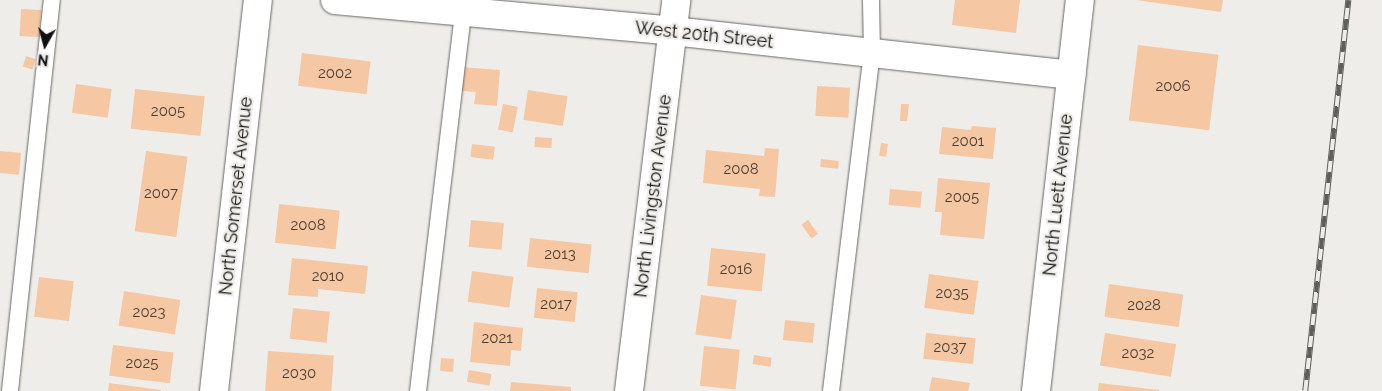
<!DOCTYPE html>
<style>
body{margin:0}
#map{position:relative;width:1382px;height:391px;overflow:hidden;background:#eeedea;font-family:Raleway,sans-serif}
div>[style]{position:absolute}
.building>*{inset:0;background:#f6c7a3;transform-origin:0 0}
.roads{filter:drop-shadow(0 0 1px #686764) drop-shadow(0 0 1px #686764)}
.lane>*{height:16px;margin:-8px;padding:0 8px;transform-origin:8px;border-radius:8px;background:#fff}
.street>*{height:28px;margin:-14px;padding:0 14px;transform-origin:14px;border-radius:14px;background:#fff}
.rail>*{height:5.5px;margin-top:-2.75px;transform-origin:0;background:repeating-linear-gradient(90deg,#eeedea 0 11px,#5e5e5b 0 22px);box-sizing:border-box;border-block:1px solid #5e5e5b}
span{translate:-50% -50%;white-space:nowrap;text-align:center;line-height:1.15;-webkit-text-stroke:4.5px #eeedea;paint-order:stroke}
.number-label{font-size:15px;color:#4a3e34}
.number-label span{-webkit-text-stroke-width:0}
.street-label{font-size:18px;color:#11110f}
.north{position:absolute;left:20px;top:20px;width:50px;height:50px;-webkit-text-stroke:4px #eeedea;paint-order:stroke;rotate:187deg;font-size:14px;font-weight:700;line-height:20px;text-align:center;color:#11110f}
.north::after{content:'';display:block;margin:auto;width:18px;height:22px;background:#11110f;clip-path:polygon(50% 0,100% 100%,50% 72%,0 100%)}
</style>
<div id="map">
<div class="building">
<div style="clip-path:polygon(955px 0,1020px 0,1016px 33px,952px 25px)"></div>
<div style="clip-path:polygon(1136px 0,1223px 0,1221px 12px)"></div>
<div style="left:21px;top:9px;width:20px;height:27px;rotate:3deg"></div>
<div style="left:1138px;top:45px;width:81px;height:76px;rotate:7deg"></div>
<div style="left:302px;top:53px;width:69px;height:33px;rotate:7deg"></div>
<div style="left:26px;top:56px;width:10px;height:11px;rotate:17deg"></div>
<div style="clip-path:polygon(460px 67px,500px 70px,497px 106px,474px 104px,476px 92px,459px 91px)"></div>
<div style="left:76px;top:84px;width:36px;height:29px;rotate:8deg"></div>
<div style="left:817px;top:86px;width:33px;height:30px;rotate:3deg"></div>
<div style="left:135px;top:89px;width:70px;height:40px;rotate:6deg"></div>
<div style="left:528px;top:90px;width:40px;height:30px;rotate:9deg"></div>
<div style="left:503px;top:104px;width:15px;height:26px;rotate:11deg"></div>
<div style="clip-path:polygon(901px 104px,909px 104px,907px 121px,900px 121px)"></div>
<div style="clip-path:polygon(972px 126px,996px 128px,993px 159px,939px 154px,942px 127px,971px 130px)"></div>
<div style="left:535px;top:137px;width:17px;height:10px;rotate:3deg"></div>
<div style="left:881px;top:143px;width:7px;height:13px;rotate:8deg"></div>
<div style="left:472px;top:144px;width:23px;height:13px;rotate:7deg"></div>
<div style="clip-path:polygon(765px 148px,779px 149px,775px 197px,759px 196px,760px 189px,703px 183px,706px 150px,764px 156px)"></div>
<div style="left:0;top:151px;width:21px;height:22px;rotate:5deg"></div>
<div style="left:146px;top:151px;width:42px;height:81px;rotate:8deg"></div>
<div style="left:821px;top:159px;width:18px;height:8px;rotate:6deg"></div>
<div style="clip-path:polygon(938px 178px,990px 183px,984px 239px,940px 235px,942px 212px,935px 212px)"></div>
<div style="left:890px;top:189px;width:32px;height:16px;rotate:5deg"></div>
<div style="left:279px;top:204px;width:61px;height:39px;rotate:6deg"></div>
<div style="left:471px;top:220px;width:33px;height:27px;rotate:5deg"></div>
<div style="left:808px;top:220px;width:17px;height:8px;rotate:54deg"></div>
<div style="left:530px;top:238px;width:62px;height:29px;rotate:6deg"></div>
<div style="left:711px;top:248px;width:55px;height:38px;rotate:6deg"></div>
<div style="clip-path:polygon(292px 258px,368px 266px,365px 294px,318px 289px,318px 297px,288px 295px)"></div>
<div style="left:472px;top:271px;width:42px;height:31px;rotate:8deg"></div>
<div style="left:929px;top:274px;width:50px;height:34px;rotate:8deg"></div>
<div style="left:39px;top:277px;width:35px;height:40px;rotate:7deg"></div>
<div style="left:1109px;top:284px;width:75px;height:33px;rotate:8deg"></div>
<div style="left:537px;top:288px;width:41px;height:30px;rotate:6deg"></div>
<div style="left:124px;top:291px;width:57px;height:35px;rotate:9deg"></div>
<div style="left:701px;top:295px;width:36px;height:40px;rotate:8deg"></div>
<div style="left:293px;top:308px;width:37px;height:31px;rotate:6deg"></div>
<div style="left:785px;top:320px;width:30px;height:20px;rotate:6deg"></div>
<div style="clip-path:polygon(474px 322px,523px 328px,521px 351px,511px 350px,510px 366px,470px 362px)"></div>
<div style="left:926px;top:333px;width:50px;height:26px;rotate:6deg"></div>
<div style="left:1105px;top:333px;width:72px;height:33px;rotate:9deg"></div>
<div style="left:113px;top:345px;width:61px;height:31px;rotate:7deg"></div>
<div style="left:704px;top:346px;width:36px;height:40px;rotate:6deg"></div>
<div style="left:268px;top:351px;width:66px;height:40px;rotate:4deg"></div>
<div style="left:754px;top:355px;width:18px;height:9px;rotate:9deg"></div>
<div style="left:441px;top:358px;width:13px;height:13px;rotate:4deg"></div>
<div style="left:469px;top:370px;width:23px;height:12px;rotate:10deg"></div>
<div style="clip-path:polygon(932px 377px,970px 383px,968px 391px,929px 391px)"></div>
<div style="clip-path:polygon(511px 382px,571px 387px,571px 391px,510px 391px)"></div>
<div style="clip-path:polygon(109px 383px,161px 390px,161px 391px,108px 391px)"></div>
<div style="clip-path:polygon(1099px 383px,1159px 390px,1159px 391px,1098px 391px)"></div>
</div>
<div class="roads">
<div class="lane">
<div style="left:10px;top:391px;width:393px;rotate:-83.9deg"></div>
<div style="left:418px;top:391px;width:389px;rotate:-83.2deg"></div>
<div style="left:831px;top:391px;width:340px;rotate:-83.1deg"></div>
<div style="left:872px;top:53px;width:53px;rotate:-91.1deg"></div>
</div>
<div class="street">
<div style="left:335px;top:0;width:339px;rotate:5.2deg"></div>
<div style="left:673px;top:31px;width:401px;rotate:6.3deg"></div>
<div style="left:214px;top:391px;width:393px;rotate:-83.6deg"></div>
<div style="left:629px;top:391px;width:394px;rotate:-83.1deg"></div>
<div style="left:1036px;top:391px;width:393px;rotate:-83.6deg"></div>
</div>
</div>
<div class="rail">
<div style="left:1305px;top:391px;width:393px;rotate:-83.7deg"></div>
</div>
<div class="number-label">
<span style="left:335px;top:74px">2002</span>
<span style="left:1173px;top:87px">2006</span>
<span style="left:168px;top:112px">2005</span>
<span style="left:968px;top:142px">2001</span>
<span style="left:741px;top:170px">2008</span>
<span style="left:161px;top:194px">2007</span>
<span style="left:962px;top:198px">2005</span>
<span style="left:308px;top:226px">2008</span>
<span style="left:560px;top:255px">2013</span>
<span style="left:736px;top:270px">2016</span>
<span style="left:328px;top:277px">2010</span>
<span style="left:952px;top:294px">2035</span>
<span style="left:556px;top:305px">2017</span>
<span style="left:1144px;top:306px">2028</span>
<span style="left:149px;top:313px">2023</span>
<span style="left:497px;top:339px">2021</span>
<span style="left:950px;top:348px">2037</span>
<span style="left:1138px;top:354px">2032</span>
<span style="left:142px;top:364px">2025</span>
<span style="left:299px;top:374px">2030</span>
</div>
<div class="street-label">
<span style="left:704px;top:35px;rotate:6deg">West 20th Street</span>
<span style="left:1058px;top:195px;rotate:-84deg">North Luett Avenue</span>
<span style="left:236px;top:196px;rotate:-84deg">North Somerset Avenue</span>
<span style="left:653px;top:196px;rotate:-83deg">North Livingston Avenue</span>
</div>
<div class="north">N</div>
</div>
